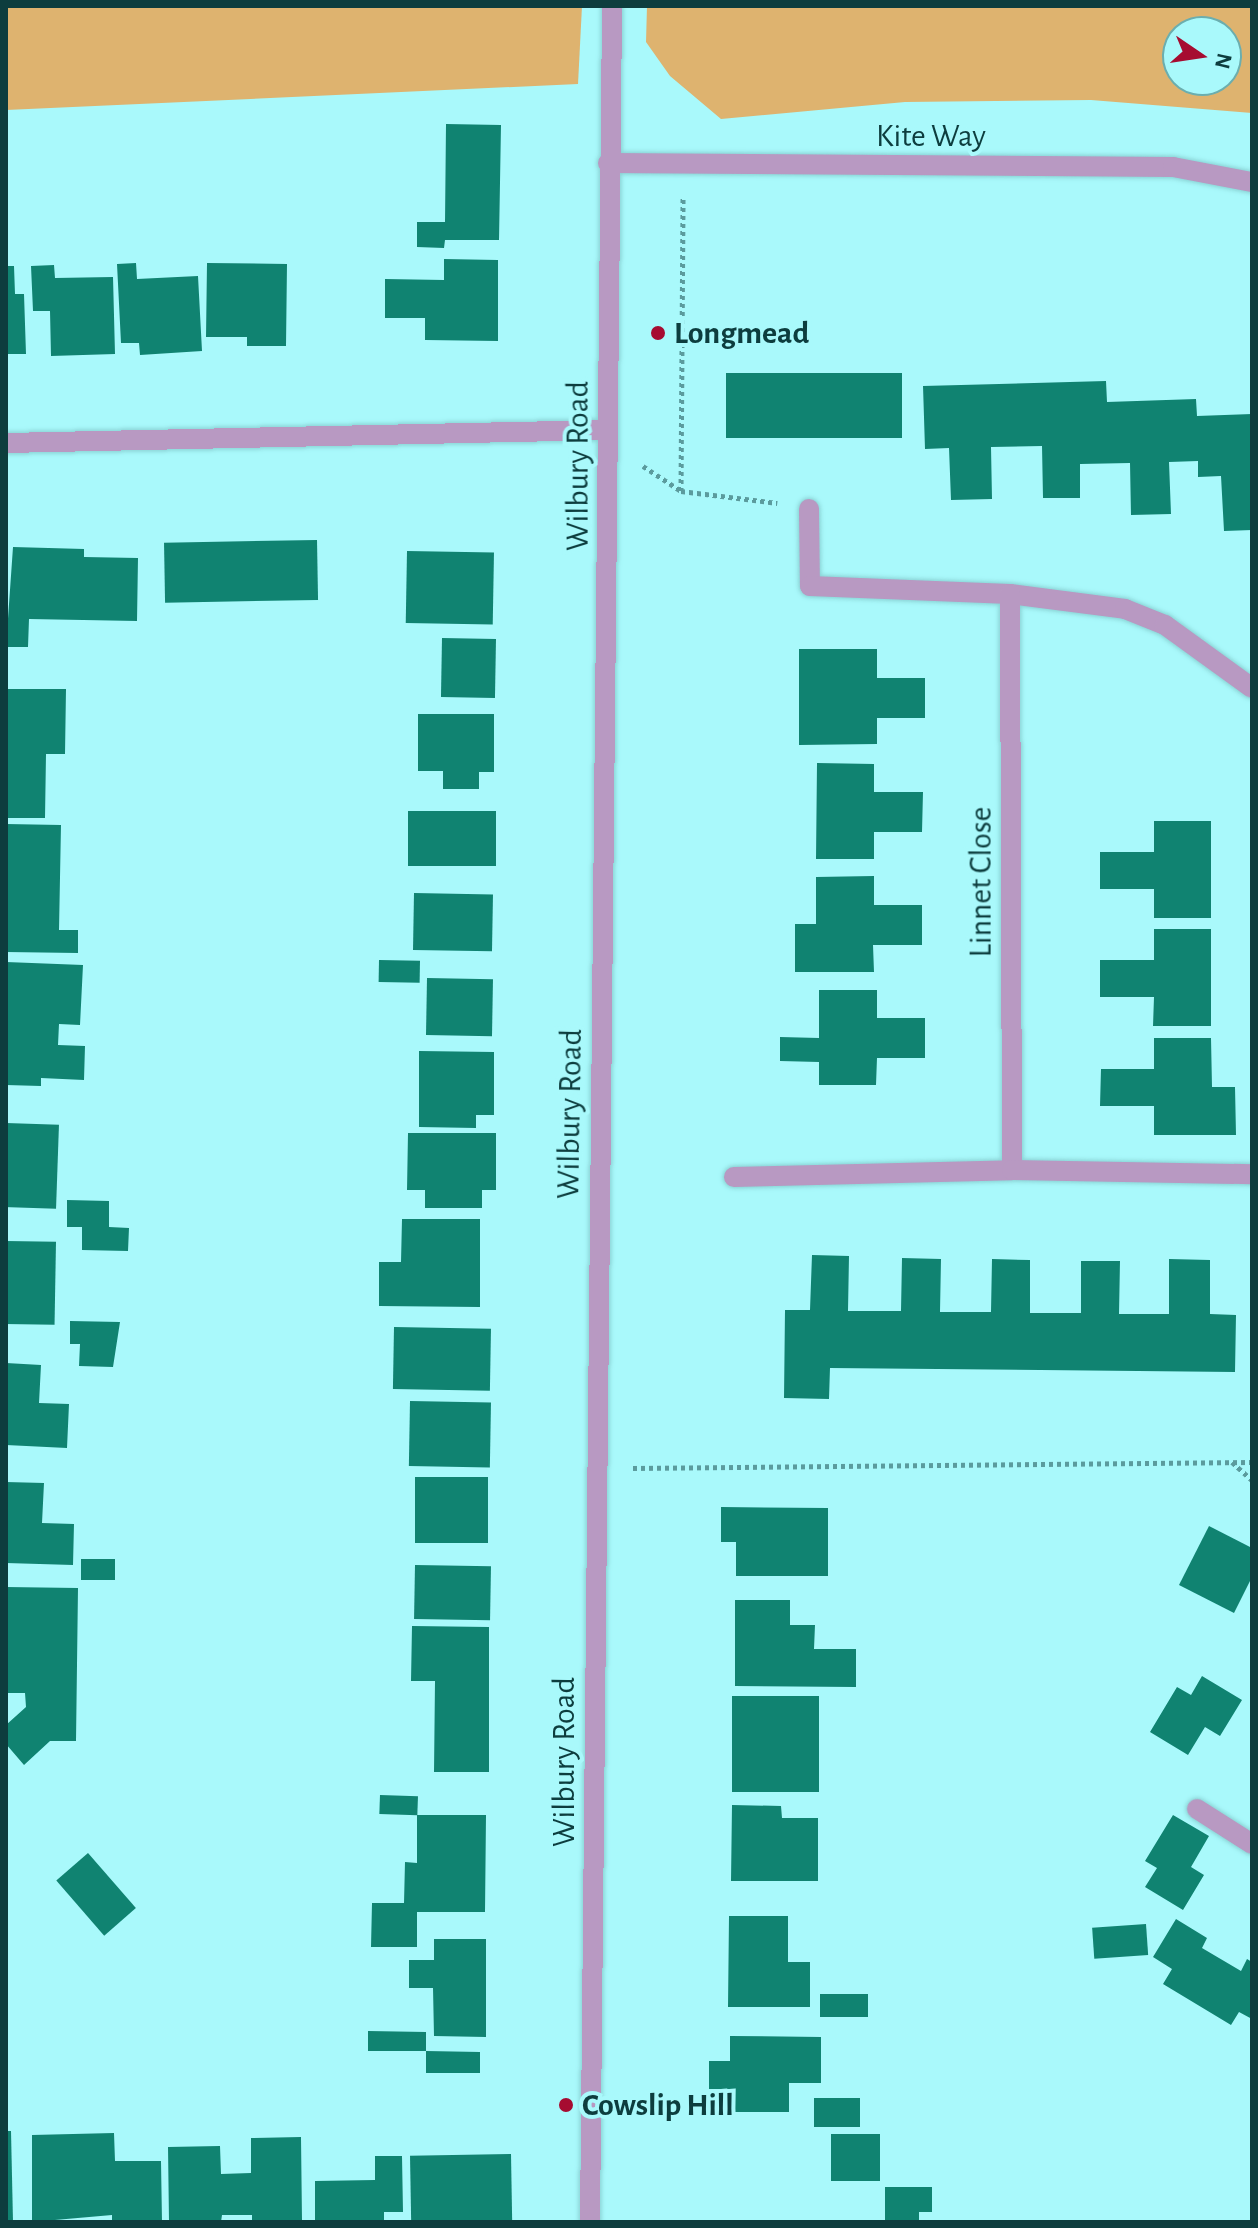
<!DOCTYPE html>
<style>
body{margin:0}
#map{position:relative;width:1258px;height:2228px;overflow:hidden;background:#a9f9fb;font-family:"Alegreya Sans",sans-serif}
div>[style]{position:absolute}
.green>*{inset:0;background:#deb36f}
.building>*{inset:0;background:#108371;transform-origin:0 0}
.path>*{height:5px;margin-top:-2.5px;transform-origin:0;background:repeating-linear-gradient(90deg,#5b9b9d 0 4px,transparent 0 8px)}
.roads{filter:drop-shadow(0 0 2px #8ad3d5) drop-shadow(0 0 2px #8ad3d5)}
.minor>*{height:20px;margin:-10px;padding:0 10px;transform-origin:10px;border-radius:10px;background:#b899c2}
.dots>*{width:22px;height:22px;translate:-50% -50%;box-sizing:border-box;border:4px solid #a9f9fb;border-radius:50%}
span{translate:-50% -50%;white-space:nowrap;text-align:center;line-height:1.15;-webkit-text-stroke:8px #a9f9fb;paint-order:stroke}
.street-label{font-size:32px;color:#0d3d3e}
.poi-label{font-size:32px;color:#0d3d3e;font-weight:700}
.left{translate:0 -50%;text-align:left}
.frame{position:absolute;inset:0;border:8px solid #0d3d3e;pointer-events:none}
.north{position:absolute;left:1162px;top:16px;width:80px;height:80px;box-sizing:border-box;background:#a9f9fb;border:2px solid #6baeaf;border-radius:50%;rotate:103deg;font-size:22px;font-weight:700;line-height:32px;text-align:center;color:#0d3d3e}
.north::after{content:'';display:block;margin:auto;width:28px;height:36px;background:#a60c31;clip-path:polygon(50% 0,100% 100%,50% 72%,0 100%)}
</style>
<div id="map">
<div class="green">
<div style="clip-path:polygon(6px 6px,582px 6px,578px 84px,6px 110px)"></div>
<div style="clip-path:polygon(evenodd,647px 6px,1252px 6px,1252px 113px,1091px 100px,905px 102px,721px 119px,670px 76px,646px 42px,647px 6px,1178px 32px,1226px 32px,1226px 80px,1178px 80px,1178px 32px)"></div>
</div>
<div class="building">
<div style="clip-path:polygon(446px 124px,501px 125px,499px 240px,445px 240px,444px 248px,417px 247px,417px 222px,445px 222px)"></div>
<div style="clip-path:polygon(444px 259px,498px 260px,498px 341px,425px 340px,425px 318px,385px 318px,385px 279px,444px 280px)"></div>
<div style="clip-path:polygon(136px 263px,137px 279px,198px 276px,202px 351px,140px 355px,139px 343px,121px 343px,117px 264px)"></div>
<div style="clip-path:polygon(207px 263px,287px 264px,286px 346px,247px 346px,247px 337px,206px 337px)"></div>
<div style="clip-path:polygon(54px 265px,55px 278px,113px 277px,115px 354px,51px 356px,50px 311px,33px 311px,31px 266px)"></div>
<div style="clip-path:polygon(6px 266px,14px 266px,15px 294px,24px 294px,26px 354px,6px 354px)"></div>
<div style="left:726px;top:373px;width:176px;height:65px"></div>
<div style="clip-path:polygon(1106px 381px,1107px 402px,1196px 399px,1197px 416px,1252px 414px,1252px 530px,1224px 531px,1221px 476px,1198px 477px,1198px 461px,1169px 462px,1171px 514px,1131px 515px,1130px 463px,1080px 464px,1080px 498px,1043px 498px,1042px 446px,991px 447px,992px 499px,951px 500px,949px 448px,925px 449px,923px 386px)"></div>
<div style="left:317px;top:540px;width:60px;height:153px;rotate:89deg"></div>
<div style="clip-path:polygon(13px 547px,84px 549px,84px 557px,138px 558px,137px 621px,29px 619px,28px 647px,6px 647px)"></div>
<div style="left:407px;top:551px;width:87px;height:72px;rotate:1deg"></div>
<div style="left:442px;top:638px;width:54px;height:59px;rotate:1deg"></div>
<div style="clip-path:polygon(799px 649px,877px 649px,877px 678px,925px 678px,925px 718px,877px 718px,877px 744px,799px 745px)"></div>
<div style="clip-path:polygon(6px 689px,66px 689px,65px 754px,46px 754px,45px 818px,6px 818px)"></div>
<div style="clip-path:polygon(418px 714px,494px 714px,494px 772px,479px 772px,479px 789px,443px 789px,443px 771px,418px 771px)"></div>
<div style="clip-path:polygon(817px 763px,874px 764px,874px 792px,923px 792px,922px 832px,874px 832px,874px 859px,816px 859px)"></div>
<div style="left:408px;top:811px;width:88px;height:55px"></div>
<div style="clip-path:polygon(1154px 821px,1211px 821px,1211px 918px,1154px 918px,1154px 889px,1100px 889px,1100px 852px,1154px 852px)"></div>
<div style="clip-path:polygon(6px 824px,61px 825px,59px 930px,78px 930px,78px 953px,6px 952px)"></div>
<div style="clip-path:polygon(874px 876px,874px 905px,922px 905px,922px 945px,873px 945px,874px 972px,795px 972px,795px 924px,816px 924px,816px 877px)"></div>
<div style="left:414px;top:893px;width:79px;height:57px;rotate:1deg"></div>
<div style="clip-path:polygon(1154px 929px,1211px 929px,1211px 1026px,1153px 1026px,1154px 997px,1100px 997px,1100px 960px,1154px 960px)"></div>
<div style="left:379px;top:960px;width:41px;height:22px;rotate:1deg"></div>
<div style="clip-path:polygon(6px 962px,83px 965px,80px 1025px,59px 1024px,58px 1045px,85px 1046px,84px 1080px,41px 1078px,41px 1086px,6px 1085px)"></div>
<div style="left:427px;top:978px;width:66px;height:57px;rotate:1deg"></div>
<div style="clip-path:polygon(819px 990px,877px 990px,877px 1018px,925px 1018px,925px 1058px,877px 1058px,876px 1085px,819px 1085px,819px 1062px,780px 1061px,780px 1037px,819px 1038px)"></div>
<div style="clip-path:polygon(1154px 1038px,1211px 1038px,1212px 1087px,1235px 1087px,1236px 1135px,1154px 1135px,1154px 1106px,1100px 1106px,1101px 1069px,1154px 1069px)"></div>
<div style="clip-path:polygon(419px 1051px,494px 1052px,494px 1115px,476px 1115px,476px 1128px,419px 1127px)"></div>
<div style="left:6px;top:1123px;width:53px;height:84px;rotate:2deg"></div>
<div style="clip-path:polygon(408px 1133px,496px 1133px,496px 1190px,482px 1190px,482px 1208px,425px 1208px,425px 1190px,407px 1190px)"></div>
<div style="clip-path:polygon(67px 1200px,109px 1201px,109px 1227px,129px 1228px,128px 1251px,82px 1250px,82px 1227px,67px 1227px)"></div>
<div style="clip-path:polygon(402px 1219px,480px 1219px,480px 1307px,379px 1306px,379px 1262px,401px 1262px)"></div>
<div style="left:6px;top:1241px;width:50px;height:83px;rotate:1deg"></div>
<div style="clip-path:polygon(812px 1255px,849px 1256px,848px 1311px,901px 1311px,902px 1258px,941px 1259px,940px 1312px,991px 1312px,992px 1259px,1030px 1260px,1030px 1313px,1081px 1313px,1081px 1261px,1120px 1261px,1119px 1314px,1169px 1314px,1169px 1259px,1210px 1260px,1210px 1314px,1236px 1315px,1235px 1372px,830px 1368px,829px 1399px,784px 1398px,785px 1310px,810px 1310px)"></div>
<div style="clip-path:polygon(70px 1321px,120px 1322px,113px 1367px,79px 1366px,80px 1344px,70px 1344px)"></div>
<div style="left:394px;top:1327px;width:97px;height:62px;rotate:1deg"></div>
<div style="clip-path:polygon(6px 1363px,41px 1365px,39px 1403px,69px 1404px,67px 1448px,6px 1445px)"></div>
<div style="left:410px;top:1401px;width:81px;height:65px;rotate:1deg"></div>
<div style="left:415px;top:1477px;width:73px;height:66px"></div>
<div style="clip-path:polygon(6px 1482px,44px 1483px,42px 1523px,74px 1524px,73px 1565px,6px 1563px)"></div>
<div style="clip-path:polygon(721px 1507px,828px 1508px,828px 1576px,736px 1576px,736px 1542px,721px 1542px)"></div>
<div style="clip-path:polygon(1209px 1526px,1252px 1548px,1252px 1577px,1234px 1613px,1179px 1585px)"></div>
<div style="left:81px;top:1559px;width:34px;height:21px"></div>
<div style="left:415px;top:1565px;width:76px;height:54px;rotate:1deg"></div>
<div style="clip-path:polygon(6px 1587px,78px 1588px,76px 1741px,50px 1741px,24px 1765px,6px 1744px,6px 1725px,26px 1707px,25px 1693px,6px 1693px)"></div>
<div style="clip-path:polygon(735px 1600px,790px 1600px,790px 1625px,815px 1625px,814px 1649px,856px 1649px,856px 1687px,735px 1686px)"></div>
<div style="clip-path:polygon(412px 1626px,489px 1627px,489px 1772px,434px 1772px,435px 1681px,411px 1681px)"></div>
<div style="clip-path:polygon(1202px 1676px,1242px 1700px,1220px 1736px,1205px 1727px,1188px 1755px,1150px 1732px,1177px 1687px,1191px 1695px)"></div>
<div style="left:732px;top:1696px;width:87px;height:96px"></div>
<div style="left:380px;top:1795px;width:38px;height:19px;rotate:2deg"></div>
<div style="clip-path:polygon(732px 1805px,781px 1806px,782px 1818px,818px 1818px,818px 1881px,731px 1881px)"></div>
<div style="clip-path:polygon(417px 1815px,486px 1815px,485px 1912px,417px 1912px,417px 1947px,371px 1947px,372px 1903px,404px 1903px,405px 1862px,417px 1863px)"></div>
<div style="clip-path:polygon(1173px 1815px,1209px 1836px,1191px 1867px,1204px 1875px,1183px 1910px,1145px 1887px,1157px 1868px,1145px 1861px)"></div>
<div style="left:88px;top:1853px;width:73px;height:42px;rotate:49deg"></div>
<div style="clip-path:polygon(729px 1916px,788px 1916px,788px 1962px,810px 1962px,810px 2007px,728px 2007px)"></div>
<div style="clip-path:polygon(1176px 1919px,1207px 1938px,1202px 1948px,1241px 1971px,1247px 1959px,1252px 1962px,1252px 2019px,1239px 2012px,1231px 2025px,1163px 1984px,1172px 1969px,1153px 1957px)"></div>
<div style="left:1146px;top:1924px;width:31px;height:54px;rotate:86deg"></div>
<div style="clip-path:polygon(434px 1939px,486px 1939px,486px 2037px,434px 2036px,433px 1988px,409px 1988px,409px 1960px,434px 1960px)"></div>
<div style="left:820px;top:1994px;width:48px;height:23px"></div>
<div style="clip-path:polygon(368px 2031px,426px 2032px,426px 2051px,480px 2052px,480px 2073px,426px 2073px,426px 2051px,368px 2051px)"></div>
<div style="clip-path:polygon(730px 2036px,821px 2037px,821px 2083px,789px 2083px,789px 2112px,730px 2112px,730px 2089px,709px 2089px,709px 2061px,730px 2061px)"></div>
<div style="left:814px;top:2098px;width:46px;height:29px"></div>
<div style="clip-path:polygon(6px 2131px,11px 2131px,13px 2222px,6px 2222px)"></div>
<div style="clip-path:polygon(114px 2133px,115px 2161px,161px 2161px,162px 2222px,112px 2222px,112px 2215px,32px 2222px,32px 2135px)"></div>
<div style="left:831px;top:2134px;width:49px;height:47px"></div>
<div style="clip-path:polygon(301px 2137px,302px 2221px,252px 2222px,252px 2215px,222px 2215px,221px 2222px,169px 2222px,168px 2147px,220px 2146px,221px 2174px,251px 2173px,251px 2138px)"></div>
<div style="left:511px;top:2154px;width:68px;height:101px;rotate:89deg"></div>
<div style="clip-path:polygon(375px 2156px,402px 2156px,403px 2212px,384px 2212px,384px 2222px,315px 2222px,315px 2181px,375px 2180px)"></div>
<div style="clip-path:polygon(885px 2187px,932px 2187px,932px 2212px,919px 2212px,919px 2222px,885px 2222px)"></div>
</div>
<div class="path">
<div style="left:643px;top:466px;width:45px;rotate:33.3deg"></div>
<div style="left:681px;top:491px;width:97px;rotate:7.1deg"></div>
<div style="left:681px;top:491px;width:295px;rotate:-89.6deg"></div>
<div style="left:1232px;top:1462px;width:27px;rotate:42deg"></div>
<div style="left:633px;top:1468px;width:619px;rotate:-0.56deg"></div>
</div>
<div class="roads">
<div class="minor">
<div style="left:608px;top:163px;width:565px;rotate:0.41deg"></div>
<div style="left:1173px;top:167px;width:80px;rotate:10.8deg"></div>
<div style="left:6px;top:443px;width:602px;rotate:-1.24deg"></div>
<div style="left:809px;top:509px;width:77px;rotate:89.3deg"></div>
<div style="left:810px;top:586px;width:200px;rotate:2.3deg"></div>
<div style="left:1010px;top:594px;width:116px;rotate:7.4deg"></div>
<div style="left:1125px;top:609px;width:43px;rotate:21.8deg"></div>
<div style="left:1165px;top:625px;width:107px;rotate:35.9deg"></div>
<div style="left:1010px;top:594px;width:576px;rotate:89.8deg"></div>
<div style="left:734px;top:1177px;width:278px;rotate:-1.4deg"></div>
<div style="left:1012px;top:1170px;width:240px;rotate:1deg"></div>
<div style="left:1197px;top:1809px;width:65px;rotate:32.5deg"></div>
<div style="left:590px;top:2222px;width:2216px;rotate:-89.43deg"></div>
</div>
</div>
<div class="dots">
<div style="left:658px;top:333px;background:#a60c31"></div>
<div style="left:566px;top:2105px;background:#a60c31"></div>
</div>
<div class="street-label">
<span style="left:931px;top:136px">Kite Way</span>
<span style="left:578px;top:466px;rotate:-90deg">Wilbury Road</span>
<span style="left:981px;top:882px;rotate:-90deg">Linnet Close</span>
<span style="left:570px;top:1114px;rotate:-89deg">Wilbury Road</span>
<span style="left:564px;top:1762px;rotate:-90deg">Wilbury Road</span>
</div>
<div class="poi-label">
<span class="left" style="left:674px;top:333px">Longmead</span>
<span class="left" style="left:582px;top:2105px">Cowslip Hill</span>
</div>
<div class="frame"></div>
<div class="north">N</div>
</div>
